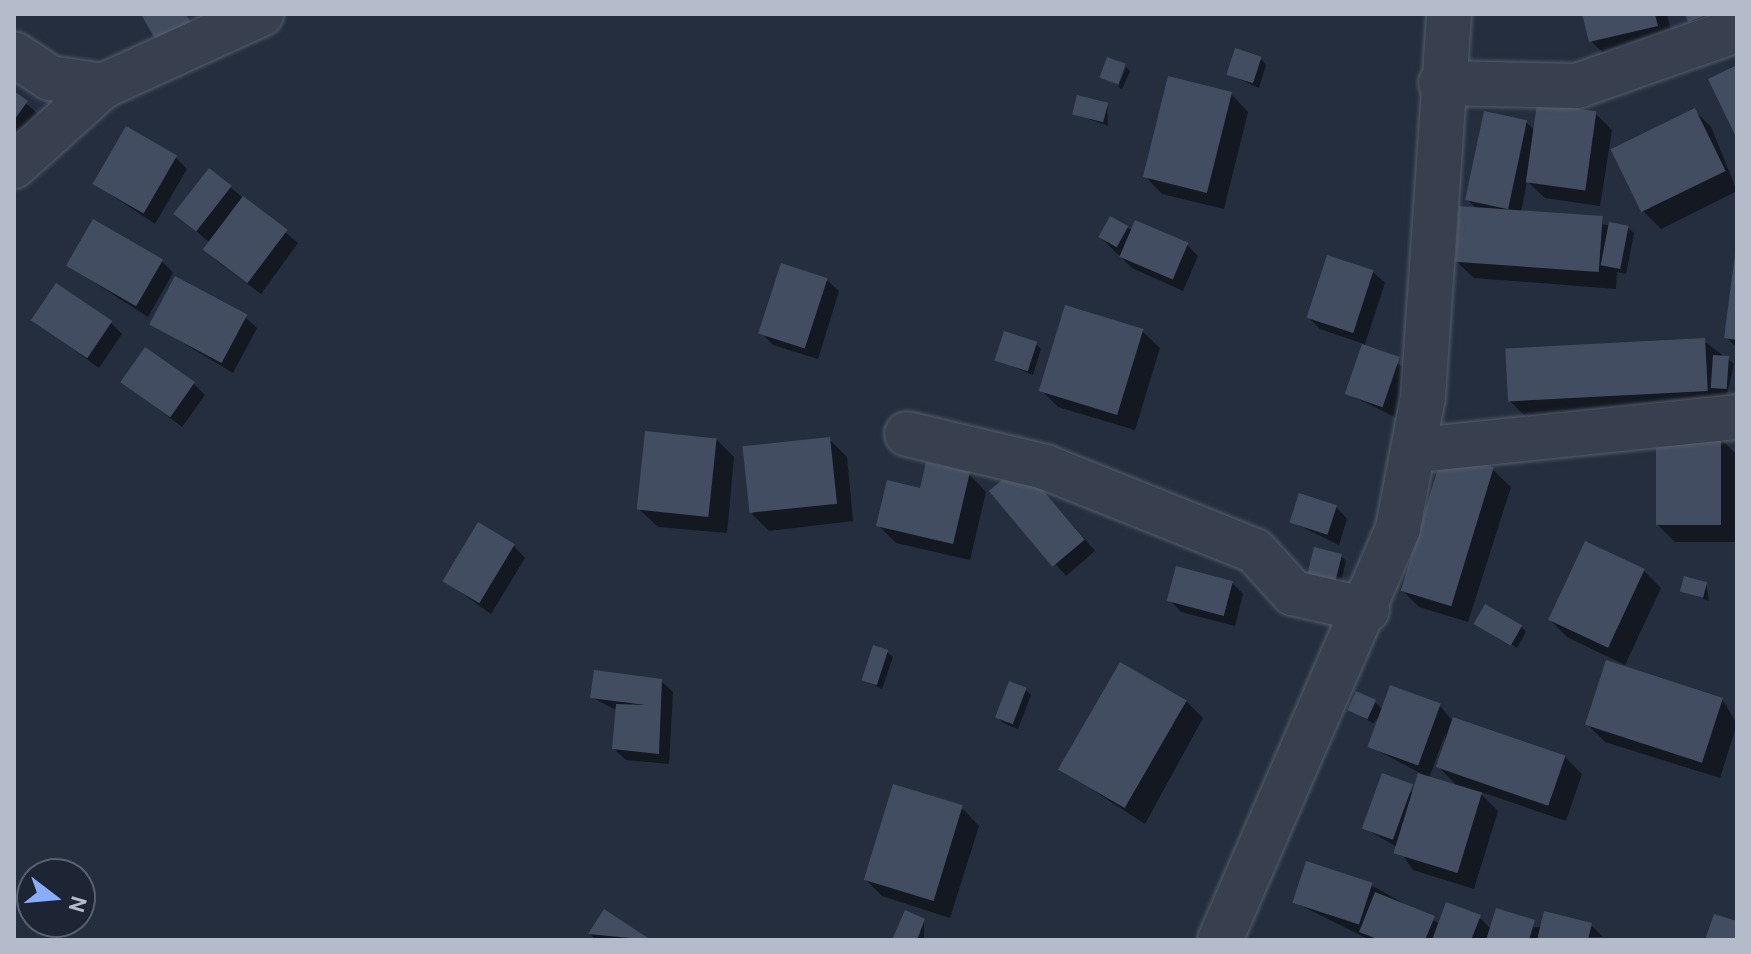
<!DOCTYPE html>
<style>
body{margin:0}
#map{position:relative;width:1751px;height:954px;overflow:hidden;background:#242e3f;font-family:Cabin,sans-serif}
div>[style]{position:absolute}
.shadow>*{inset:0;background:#0007}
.building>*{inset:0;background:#434d61;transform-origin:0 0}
.roads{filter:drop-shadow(0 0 2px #565e6d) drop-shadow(0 0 2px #565e6d)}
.minor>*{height:44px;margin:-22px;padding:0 22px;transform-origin:22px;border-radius:22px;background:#38404f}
span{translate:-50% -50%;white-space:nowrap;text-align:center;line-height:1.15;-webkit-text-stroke:6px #1d2534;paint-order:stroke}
.frame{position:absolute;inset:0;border:16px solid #b4bbca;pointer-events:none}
.north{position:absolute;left:16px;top:858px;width:80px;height:80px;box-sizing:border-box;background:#1d2534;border:2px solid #596170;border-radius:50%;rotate:106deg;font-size:22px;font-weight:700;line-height:32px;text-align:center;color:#b4bbca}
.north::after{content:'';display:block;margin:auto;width:28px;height:36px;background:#88adfa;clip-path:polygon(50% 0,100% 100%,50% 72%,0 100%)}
</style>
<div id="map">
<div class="shadow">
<div style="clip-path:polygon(1584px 14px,1667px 14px,1674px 43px,1608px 58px,1591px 41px)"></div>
<div style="clip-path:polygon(1687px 14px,1733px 14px,1701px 33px)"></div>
<div style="clip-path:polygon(1261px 59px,1266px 65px,1259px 88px,1228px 74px)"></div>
<div style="clip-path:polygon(1126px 67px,1130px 71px,1122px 89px,1118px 87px)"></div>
<div style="clip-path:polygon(14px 93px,38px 114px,19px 141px,14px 138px)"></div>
<div style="clip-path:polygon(1231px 94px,1248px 112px,1224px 209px,1162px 194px,1145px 176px)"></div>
<div style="clip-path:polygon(1107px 105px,1108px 126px,1075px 114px)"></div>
<div style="clip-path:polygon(1694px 110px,1711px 127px,1737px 191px,1661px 229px,1644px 212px,1614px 151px)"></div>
<div style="clip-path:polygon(1595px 113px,1612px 130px,1600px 206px,1545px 198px,1527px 181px,1521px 213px,1628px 228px,1634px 233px,1626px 274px,1617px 272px,1616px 289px,1474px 278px,1456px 261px,1477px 209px,1468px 200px,1526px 122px,1535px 131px)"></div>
<div style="clip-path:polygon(175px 157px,187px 169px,155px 224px,95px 184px)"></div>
<div style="clip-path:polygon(230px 187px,298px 243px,261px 294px,218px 262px,206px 250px,211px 244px,177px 214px)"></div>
<div style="clip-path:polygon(1127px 228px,1187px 245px,1198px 256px,1183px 291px,1132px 268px,1100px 237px)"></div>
<div style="clip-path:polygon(1737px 255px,1737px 348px,1727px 338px)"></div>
<div style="clip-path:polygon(162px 261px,173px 273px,148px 317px,69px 266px)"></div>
<div style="clip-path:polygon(1373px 272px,1385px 283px,1364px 347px,1410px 370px,1395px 417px,1348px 394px,1364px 344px,1320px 329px,1309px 318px)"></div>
<div style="clip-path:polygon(827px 280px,839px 291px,818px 359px,773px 345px,762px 333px)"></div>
<div style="clip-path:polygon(245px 317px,257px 328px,233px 373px,152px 324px)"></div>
<div style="clip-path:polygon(34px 320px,110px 322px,122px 334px,99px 368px)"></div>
<div style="clip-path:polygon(1142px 331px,1160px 348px,1135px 430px,1058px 407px,1041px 390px)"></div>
<div style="clip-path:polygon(1704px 341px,1734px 364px,1724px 407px,1527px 418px,1510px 401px)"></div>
<div style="clip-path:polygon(1036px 344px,1041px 349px,1033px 375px,997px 360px)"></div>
<div style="clip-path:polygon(123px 382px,193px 383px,205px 395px,182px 427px)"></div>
<div style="clip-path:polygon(1720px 438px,1737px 455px,1737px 542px,1675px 542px,1658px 525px)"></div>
<div style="clip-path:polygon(716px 439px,734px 457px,727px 533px,658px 527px,640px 510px)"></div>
<div style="clip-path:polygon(829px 439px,847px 457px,853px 521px,769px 531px,752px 514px)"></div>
<div style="clip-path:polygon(1444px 454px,1493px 470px,1511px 487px,1468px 622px,1419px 607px,1401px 589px)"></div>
<div style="clip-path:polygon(969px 474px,986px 492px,970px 560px,896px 543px,878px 525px)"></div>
<div style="clip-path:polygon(1032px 478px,1095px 551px,1066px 576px,992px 491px)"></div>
<div style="clip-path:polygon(1336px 507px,1347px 519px,1339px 545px,1292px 522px)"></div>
<div style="clip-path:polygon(514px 546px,525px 558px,491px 614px,445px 581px)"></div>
<div style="clip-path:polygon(1341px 556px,1346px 561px,1339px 590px,1314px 583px)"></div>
<div style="clip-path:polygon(1644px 571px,1661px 588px,1625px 665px,1567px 637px,1550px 620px)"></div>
<div style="clip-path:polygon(1232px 583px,1243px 594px,1235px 626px,1181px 612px,1170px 600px)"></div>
<div style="clip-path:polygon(1706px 584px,1709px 601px,1682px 590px)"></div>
<div style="clip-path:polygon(1477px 623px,1521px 626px,1526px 632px,1517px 648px)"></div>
<div style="clip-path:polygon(887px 652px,893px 657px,882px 689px,864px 680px)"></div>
<div style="clip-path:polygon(661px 681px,673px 692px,669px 764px,626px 760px,614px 749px,618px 711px,593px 698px)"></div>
<div style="clip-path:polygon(1026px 690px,1031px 695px,1018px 729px,1003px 723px,998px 718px)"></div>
<div style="clip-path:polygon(1722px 699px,1737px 724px,1720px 778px,1605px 742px,1587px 724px)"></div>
<div style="clip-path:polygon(1186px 701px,1203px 718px,1145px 824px,1062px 770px)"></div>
<div style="clip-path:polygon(evenodd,1375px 702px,1383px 710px,1440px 706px,1451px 719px,1564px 756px,1582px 774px,1566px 821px,1478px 791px,1498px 811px,1474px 889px,1413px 870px,1397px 847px,1366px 829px,1415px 789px,1420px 773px,1369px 746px,1380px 716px,1373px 723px,1350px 710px,1375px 702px,1446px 732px,1439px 767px,1459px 788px,1429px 778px,1446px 732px)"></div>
<div style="clip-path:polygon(962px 808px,979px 826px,950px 918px,882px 896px,864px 878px)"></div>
<div style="clip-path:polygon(1371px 885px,1440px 924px,1479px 917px,1491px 929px,1591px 925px,1603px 937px,1370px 940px,1294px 902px)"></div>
<div style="clip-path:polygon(604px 912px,648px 940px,596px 940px,590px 934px)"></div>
<div style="clip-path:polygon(924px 920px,924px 940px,895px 940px)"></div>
</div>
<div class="building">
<div style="clip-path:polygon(141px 14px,186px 14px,194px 29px,160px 48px)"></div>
<div style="clip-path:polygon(1582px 14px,1655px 14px,1658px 26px,1589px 42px)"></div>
<div style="clip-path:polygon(1685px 14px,1709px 14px,1688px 22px)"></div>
<div style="left:1235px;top:48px;width:28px;height:28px;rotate:18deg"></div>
<div style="left:1107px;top:57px;width:20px;height:22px;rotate:20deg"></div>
<div style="clip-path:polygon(1737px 65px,1737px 139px,1708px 79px)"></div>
<div style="left:1168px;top:76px;width:66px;height:104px;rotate:14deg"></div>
<div style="clip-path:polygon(14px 91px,28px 101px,14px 120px)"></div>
<div style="left:1077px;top:95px;width:32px;height:20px;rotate:14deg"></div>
<div style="left:1537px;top:103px;width:60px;height:80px;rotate:8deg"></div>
<div style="left:1695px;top:108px;width:70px;height:94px;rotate:64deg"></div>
<div style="left:1484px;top:111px;width:44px;height:91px;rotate:12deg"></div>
<div style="left:126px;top:126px;width:59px;height:67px;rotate:30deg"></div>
<div style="left:209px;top:168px;width:29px;height:58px;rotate:38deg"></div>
<div style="left:243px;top:196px;width:56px;height:67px;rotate:37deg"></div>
<div style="left:1459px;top:206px;width:144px;height:56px;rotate:4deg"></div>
<div style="left:1110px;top:216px;width:21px;height:24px;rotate:29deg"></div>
<div style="left:93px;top:219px;width:81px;height:54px;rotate:30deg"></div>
<div style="left:1135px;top:220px;width:58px;height:40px;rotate:23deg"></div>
<div style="left:1609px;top:222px;width:20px;height:44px;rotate:11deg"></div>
<div style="clip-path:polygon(1735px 254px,1737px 254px,1737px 340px,1724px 338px)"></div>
<div style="left:1327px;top:255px;width:49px;height:66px;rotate:18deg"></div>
<div style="left:781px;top:263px;width:49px;height:74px;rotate:18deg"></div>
<div style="left:175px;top:276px;width:82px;height:55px;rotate:28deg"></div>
<div style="left:56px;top:283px;width:68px;height:45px;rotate:34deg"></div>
<div style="left:1065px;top:305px;width:82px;height:90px;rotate:17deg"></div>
<div style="left:1004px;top:331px;width:35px;height:31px;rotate:18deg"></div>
<div style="left:1705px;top:338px;width:53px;height:200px;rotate:87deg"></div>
<div style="left:1362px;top:344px;width:40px;height:53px;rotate:19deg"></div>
<div style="left:145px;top:347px;width:61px;height:43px;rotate:35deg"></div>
<div style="left:1713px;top:355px;width:16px;height:33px;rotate:4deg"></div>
<div style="left:645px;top:431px;width:72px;height:79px;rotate:6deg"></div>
<div style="left:1721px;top:436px;width:89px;height:65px;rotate:90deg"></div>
<div style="left:830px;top:437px;width:67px;height:88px;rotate:84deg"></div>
<div style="left:1443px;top:452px;width:53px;height:145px;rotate:17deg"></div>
<div style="clip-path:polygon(926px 462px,970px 472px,953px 544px,876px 526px,887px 480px,920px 488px)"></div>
<div style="left:1021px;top:464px;width:99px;height:42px;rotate:50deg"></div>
<div style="left:1299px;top:493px;width:40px;height:31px;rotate:18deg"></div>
<div style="left:478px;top:522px;width:43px;height:69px;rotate:31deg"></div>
<div style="left:1585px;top:541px;width:66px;height:87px;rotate:25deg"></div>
<div style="left:1314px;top:547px;width:29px;height:32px;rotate:14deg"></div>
<div style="left:1176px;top:566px;width:59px;height:36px;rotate:15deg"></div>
<div style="left:1684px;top:576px;width:24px;height:16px;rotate:15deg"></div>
<div style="left:1485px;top:604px;width:43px;height:23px;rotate:30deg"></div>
<div style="left:873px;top:645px;width:16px;height:37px;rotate:18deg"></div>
<div style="left:1606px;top:660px;width:123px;height:68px;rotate:18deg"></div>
<div style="left:1120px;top:662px;width:77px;height:124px;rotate:30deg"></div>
<div style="clip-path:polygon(594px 670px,662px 679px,659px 754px,612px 749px,616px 704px,646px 705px,590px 698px)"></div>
<div style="left:1009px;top:681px;width:19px;height:39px;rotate:21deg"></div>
<div style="left:1390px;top:685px;width:54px;height:66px;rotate:20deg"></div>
<div style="left:1356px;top:691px;width:22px;height:21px;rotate:24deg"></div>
<div style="left:1453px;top:717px;width:119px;height:53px;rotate:19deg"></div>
<div style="left:1382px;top:773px;width:33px;height:59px;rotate:20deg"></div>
<div style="left:1418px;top:773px;width:67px;height:84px;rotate:17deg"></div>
<div style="left:893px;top:784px;width:73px;height:100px;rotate:17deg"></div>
<div style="left:1306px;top:861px;width:70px;height:44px;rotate:18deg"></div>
<div style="clip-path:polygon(1375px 892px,1435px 916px,1425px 940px,1380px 940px,1359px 932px)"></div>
<div style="clip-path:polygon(1446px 902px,1481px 915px,1471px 940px,1432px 940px)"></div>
<div style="clip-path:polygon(1496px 908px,1535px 920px,1529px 940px,1486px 940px)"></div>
<div style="clip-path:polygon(604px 909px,651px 940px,588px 934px)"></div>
<div style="clip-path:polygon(905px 910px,925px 919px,917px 940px,892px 940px)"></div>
<div style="clip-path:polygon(1544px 911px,1592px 923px,1588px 940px,1537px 940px)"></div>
<div style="clip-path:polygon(1714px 914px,1737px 921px,1737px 940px,1705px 940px)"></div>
</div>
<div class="roads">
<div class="minor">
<div style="left:14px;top:54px;width:43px;rotate:33.7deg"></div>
<div style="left:50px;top:78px;width:54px;rotate:8.6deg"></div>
<div style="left:1441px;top:83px;width:136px;rotate:1.3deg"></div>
<div style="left:1577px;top:86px;width:170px;rotate:-19.3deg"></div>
<div style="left:14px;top:166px;width:120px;rotate:-42deg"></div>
<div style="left:103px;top:86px;width:174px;rotate:-24.5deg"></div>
<div style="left:907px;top:434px;width:142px;rotate:13.4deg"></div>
<div style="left:1045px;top:467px;width:226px;rotate:21.8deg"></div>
<div style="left:1255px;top:551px;width:57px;rotate:47.9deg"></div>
<div style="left:1293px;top:593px;width:76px;rotate:12.9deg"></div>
<div style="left:1417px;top:450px;width:322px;rotate:-5.9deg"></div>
<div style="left:1220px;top:940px;width:449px;rotate:-66.6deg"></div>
<div style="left:1398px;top:528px;width:133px;rotate:-79.2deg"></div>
<div style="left:1423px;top:397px;width:384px;rotate:-86.1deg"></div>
</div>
</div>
<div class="frame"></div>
<div class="north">N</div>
</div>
